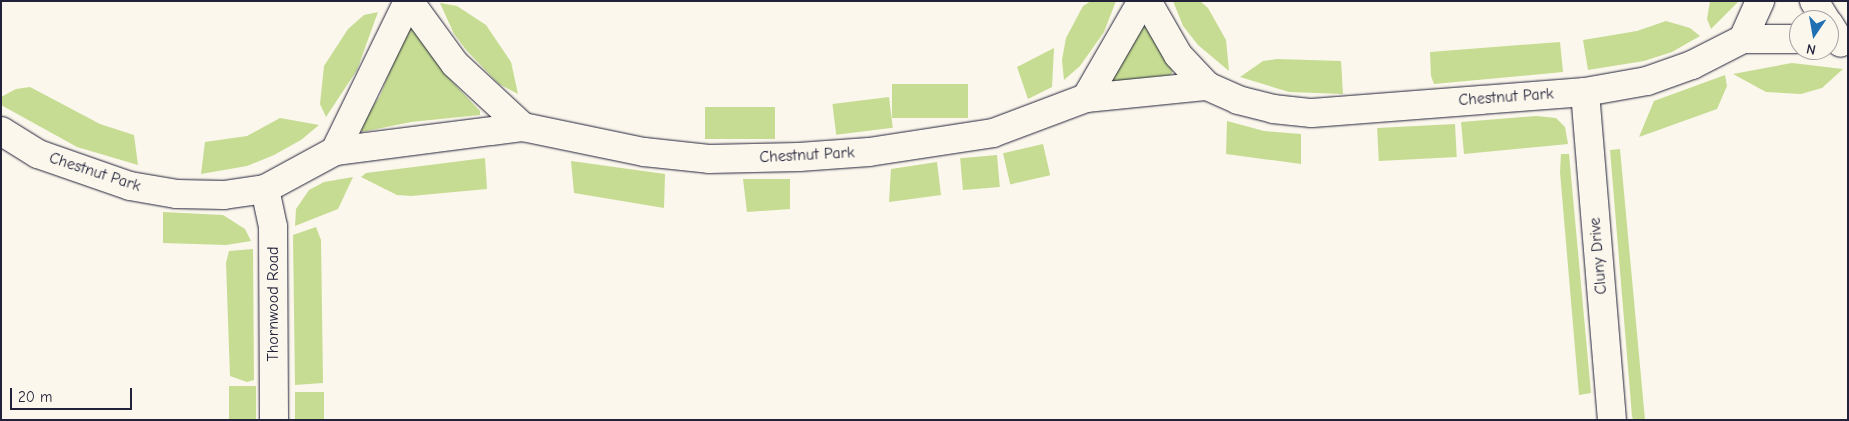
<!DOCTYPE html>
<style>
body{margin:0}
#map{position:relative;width:1849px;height:421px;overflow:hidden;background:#fbf7ec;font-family:"Comic Neue",sans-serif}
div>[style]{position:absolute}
.green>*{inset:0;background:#c6dc92;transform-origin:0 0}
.roads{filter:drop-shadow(0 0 1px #22223b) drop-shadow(0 0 1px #22223b)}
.minor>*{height:28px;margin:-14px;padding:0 14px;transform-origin:14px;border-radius:14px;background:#fbf7ec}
span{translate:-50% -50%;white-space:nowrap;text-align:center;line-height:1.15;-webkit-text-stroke:4px #fbf7ec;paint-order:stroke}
.street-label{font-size:16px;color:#22223b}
.frame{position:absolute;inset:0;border:2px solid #22223b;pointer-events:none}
.north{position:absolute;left:1789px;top:10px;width:50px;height:50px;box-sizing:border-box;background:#fbf7ec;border:1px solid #a4a2a5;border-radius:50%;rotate:192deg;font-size:14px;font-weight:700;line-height:20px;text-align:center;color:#22223b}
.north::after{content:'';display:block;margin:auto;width:18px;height:22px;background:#1f6fb2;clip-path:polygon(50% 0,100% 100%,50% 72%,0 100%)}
.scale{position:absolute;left:10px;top:388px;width:122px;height:22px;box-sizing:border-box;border:2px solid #22223b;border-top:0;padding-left:6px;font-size:15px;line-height:18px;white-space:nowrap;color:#22223b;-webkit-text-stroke:4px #fbf7ec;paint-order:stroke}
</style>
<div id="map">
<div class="green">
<div style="clip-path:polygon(1091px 1px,1116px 1px,1104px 32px,1080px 66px,1064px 80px,1062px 60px,1066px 38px,1083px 6px)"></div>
<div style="clip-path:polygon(1173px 1px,1200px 1px,1208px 8px,1226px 40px,1229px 71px,1198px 45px,1183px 26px)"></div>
<div style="clip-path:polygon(1710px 1px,1739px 1px,1711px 29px,1707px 19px)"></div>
<div style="clip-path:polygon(440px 3px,457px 6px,486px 25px,511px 62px,518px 94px,499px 84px,467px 51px,454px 34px)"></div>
<div style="clip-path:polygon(378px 12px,357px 70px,326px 117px,320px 104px,324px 66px,348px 29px,364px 15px)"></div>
<div style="clip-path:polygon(1666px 21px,1690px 28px,1700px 36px,1672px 52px,1644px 61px,1588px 70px,1583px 40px,1637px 31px)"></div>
<div style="clip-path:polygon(409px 23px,416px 28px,443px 72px,480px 111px,480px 115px,411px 122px,362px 132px,360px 125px,380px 96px)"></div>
<div style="clip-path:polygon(1143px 26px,1147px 28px,1173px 72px,1170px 75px,1111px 82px)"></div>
<div style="clip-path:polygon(1560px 42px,1563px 72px,1434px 84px,1431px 76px,1430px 52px)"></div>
<div style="clip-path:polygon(1054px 48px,1052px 87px,1028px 99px,1017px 67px)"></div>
<div style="clip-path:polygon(1277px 59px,1341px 61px,1343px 94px,1289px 92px,1240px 77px,1263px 61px)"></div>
<div style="clip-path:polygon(1792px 63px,1843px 69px,1822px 88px,1801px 94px,1766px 92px,1733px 74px)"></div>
<div style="clip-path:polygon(1725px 75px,1727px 86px,1717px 109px,1639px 137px,1654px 101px)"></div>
<div style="left:968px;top:84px;width:34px;height:76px;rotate:90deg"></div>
<div style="clip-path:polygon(30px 87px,100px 124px,134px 135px,138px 165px,77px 147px,1px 105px,1px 97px,16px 89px)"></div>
<div style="left:889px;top:97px;width:31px;height:57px;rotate:83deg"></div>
<div style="left:705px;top:107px;width:70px;height:32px"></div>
<div style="clip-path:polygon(1536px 116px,1556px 118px,1565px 127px,1568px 144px,1464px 154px,1461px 122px)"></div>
<div style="clip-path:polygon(280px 118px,319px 125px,301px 140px,274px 155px,247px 166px,201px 174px,205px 142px,247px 136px)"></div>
<div style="clip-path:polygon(1227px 121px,1264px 131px,1301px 134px,1301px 164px,1226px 154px)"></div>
<div style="left:1455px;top:124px;width:33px;height:78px;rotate:87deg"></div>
<div style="left:1043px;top:144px;width:32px;height:41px;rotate:77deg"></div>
<div style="clip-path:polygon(1620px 149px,1645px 420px,1633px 420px,1632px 416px,1610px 150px)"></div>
<div style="clip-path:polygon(1561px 154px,1569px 154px,1591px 393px,1579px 395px,1560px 172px)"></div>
<div style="left:997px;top:155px;width:32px;height:37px;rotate:85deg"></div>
<div style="clip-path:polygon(485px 158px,487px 189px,411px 196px,397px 195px,361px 177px,366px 173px)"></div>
<div style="clip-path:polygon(571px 161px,665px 174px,664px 208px,574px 193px)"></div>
<div style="clip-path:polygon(937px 162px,941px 195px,889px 202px,891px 169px)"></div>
<div style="clip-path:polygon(353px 177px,338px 209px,295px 226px,296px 209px,309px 190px,324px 182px)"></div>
<div style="clip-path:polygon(743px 179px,790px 179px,790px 209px,747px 212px)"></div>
<div style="clip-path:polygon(163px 212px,223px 215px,245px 229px,251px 241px,226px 245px,163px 243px)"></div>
<div style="clip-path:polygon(316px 227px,321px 240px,323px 383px,295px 385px,293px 235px)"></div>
<div style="clip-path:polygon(253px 249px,254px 380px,247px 382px,230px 376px,226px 263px,229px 251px)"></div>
<div style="left:256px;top:386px;width:34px;height:27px;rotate:90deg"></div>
<div style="left:324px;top:392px;width:28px;height:29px;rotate:90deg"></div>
</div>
<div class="roads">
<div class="minor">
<div style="left:409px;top:1px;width:78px;rotate:53.9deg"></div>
<div style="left:455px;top:64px;width:93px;rotate:42.8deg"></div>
<div style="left:1147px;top:1px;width:62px;rotate:60.1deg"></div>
<div style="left:1178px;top:55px;width:42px;rotate:46.9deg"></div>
<div style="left:1814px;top:1px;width:22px;rotate:58deg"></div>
<div style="left:1829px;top:24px;width:22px;rotate:58deg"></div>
<div style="left:1743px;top:39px;width:42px;rotate:-65.9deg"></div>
<div style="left:1585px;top:92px;width:329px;rotate:85.3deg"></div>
<div style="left:1086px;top:98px;width:112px;rotate:-60deg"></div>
<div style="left:1px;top:131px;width:44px;rotate:31.9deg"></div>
<div style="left:38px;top:154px;width:97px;rotate:19.2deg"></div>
<div style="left:130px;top:186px;width:48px;rotate:9.7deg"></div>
<div style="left:177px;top:194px;width:47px;rotate:1.2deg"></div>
<div style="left:224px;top:195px;width:41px;rotate:-8.3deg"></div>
<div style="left:265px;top:189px;width:80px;rotate:-28.5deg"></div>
<div style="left:335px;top:151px;width:190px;rotate:-7.3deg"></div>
<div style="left:523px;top:127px;width:124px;rotate:11.7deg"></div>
<div style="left:644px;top:152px;width:65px;rotate:6.1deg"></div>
<div style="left:709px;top:159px;width:90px;rotate:-1.3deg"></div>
<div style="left:799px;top:157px;width:70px;rotate:-4.1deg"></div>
<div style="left:869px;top:152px;width:125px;rotate:-8.7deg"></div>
<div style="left:993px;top:133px;width:99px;rotate:-20.6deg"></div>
<div style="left:1086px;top:98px;width:122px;rotate:-5.7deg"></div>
<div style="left:1207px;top:86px;width:34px;rotate:24deg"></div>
<div style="left:1238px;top:100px;width:36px;rotate:14deg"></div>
<div style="left:1273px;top:109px;width:39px;rotate:6deg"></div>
<div style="left:1312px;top:113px;width:274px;rotate:-4.4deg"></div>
<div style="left:1585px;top:92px;width:63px;rotate:-10.1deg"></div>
<div style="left:1647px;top:81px;width:48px;rotate:-19.6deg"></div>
<div style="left:1692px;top:65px;width:57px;rotate:-27deg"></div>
<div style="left:1743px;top:39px;width:56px"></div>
<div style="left:335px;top:151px;width:167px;rotate:-64deg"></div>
<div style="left:265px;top:189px;width:39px;rotate:78deg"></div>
<div style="left:273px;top:227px;width:193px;rotate:89.7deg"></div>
</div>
</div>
<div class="street-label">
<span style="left:1506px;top:97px;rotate:-4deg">Chestnut Park</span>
<span style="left:807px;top:155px;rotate:-3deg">Chestnut Park</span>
<span style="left:95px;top:172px;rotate:18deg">Chestnut Park</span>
<span style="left:1598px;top:256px;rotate:-95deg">Cluny Drive</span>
<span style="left:273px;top:304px;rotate:-90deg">Thornwood Road</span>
</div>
<div class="frame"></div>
<div class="north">N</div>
<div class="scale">20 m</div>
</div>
